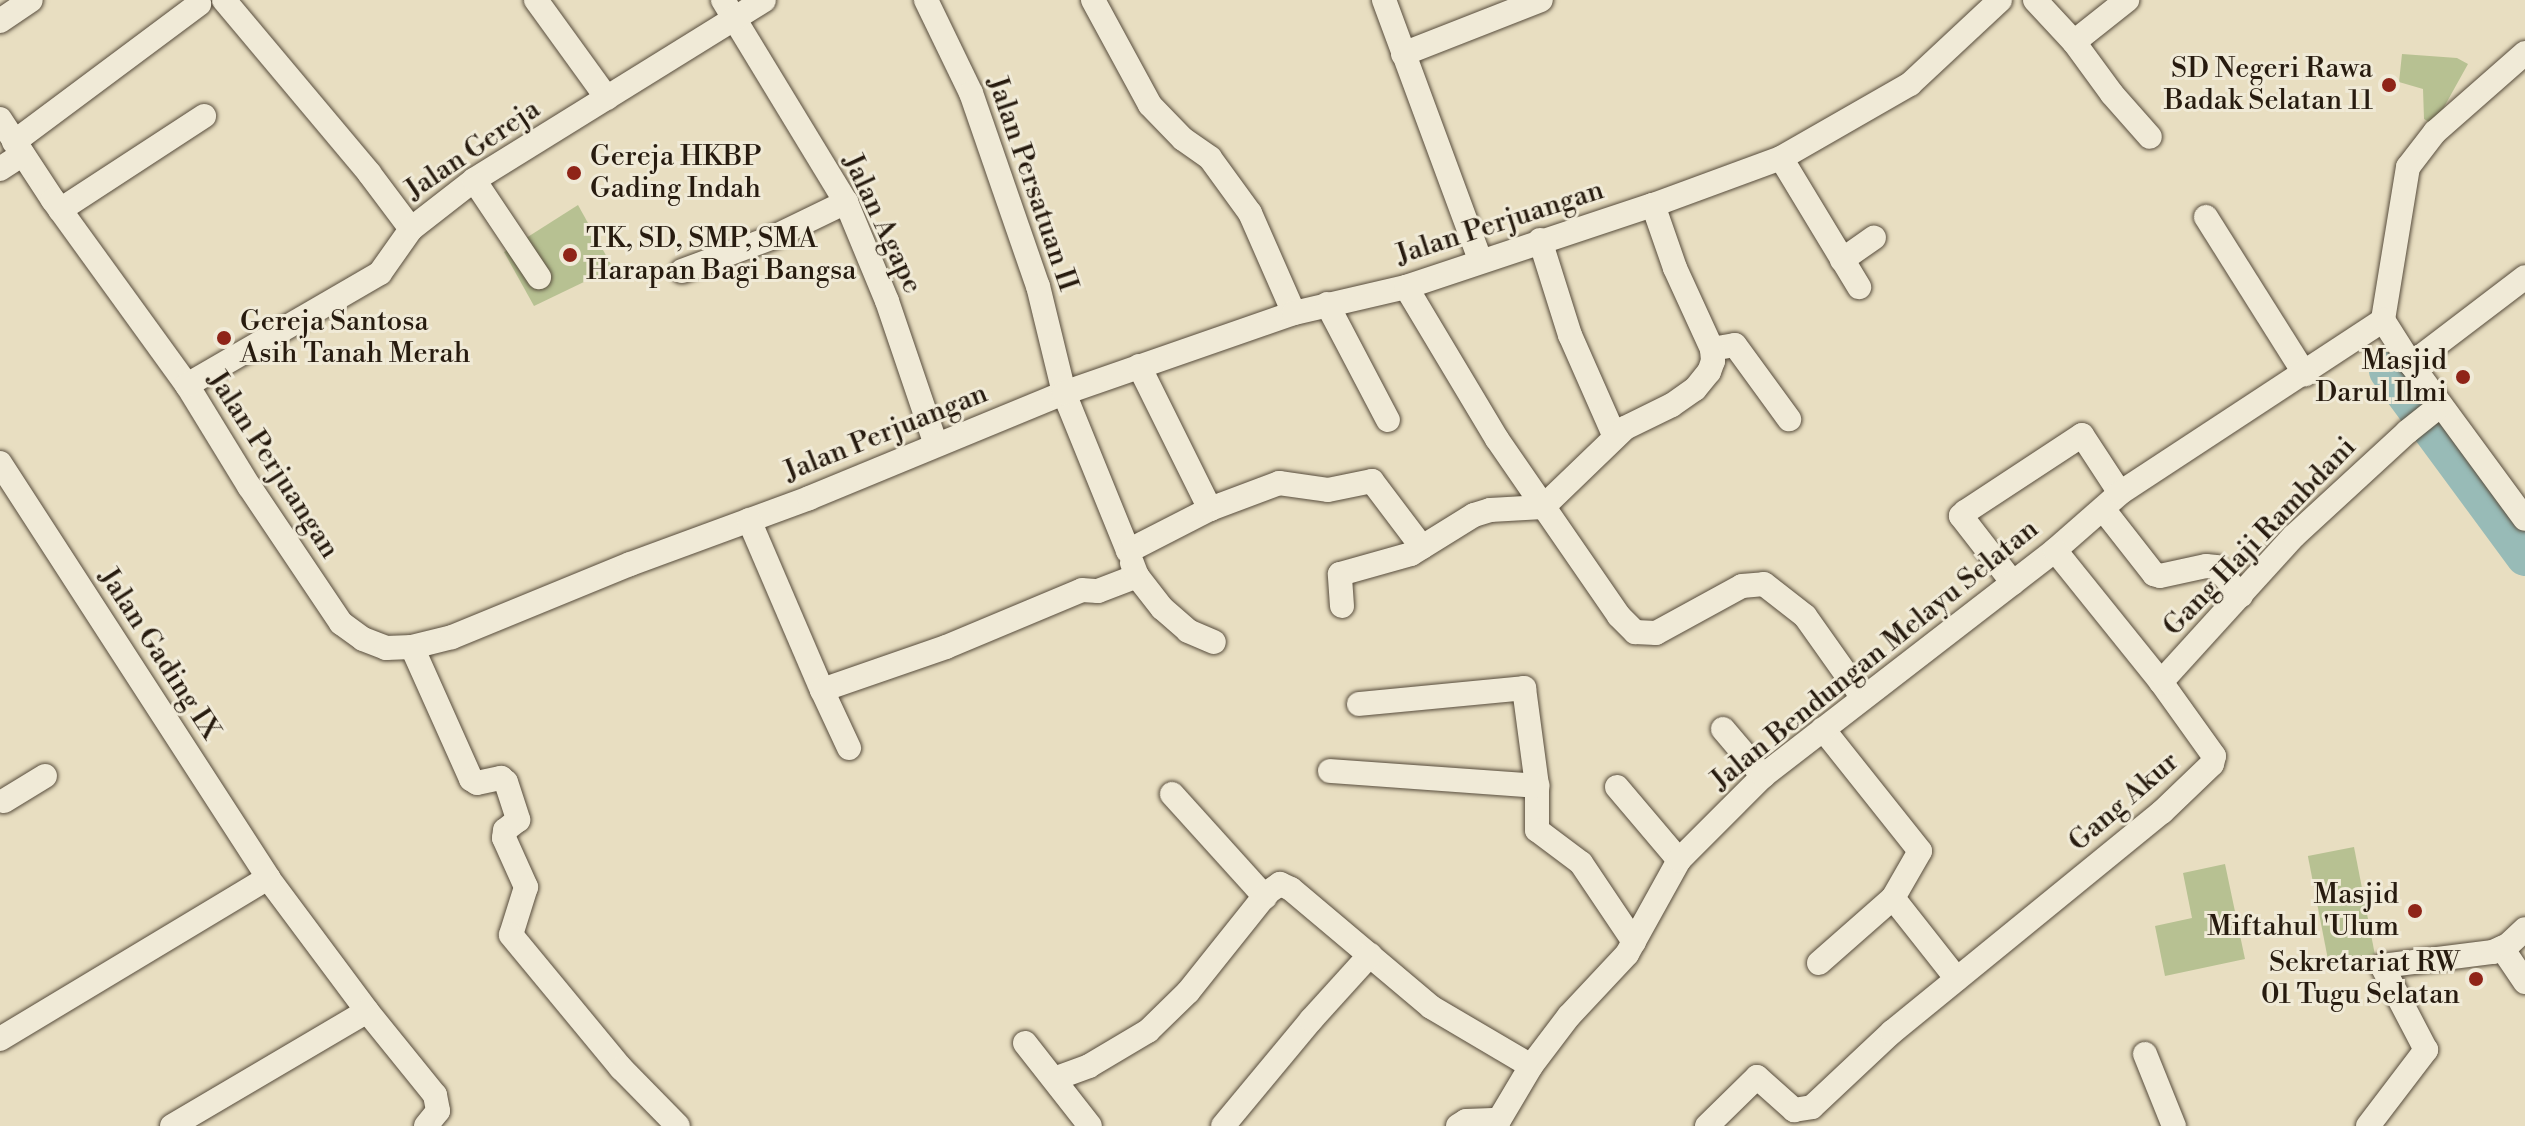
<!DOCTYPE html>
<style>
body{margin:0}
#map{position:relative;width:2525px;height:1126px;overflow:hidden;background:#e8dec1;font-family:"Libre Bodoni",serif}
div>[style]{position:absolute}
.green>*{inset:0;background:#b7c192;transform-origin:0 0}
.river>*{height:38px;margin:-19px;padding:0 19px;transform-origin:19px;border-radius:19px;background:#98bbb7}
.roads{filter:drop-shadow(0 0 2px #574c3c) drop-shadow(0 0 2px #574c3c)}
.street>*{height:24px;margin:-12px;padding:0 12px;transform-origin:12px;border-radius:12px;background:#f0ead7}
.dots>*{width:22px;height:22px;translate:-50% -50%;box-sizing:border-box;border:4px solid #f0ead7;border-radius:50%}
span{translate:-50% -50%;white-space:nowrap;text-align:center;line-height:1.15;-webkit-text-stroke:6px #f0ead7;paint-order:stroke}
.poi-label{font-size:28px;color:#271b0f}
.right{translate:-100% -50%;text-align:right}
.left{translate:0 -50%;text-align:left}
.street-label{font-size:28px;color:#271b0f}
</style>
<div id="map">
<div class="green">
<div style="clip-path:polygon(2402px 54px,2457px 58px,2468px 64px,2434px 125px,2424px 119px,2423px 89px,2399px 82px)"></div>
<div style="clip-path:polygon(578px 205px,613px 268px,534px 306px,504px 252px)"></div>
<div style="left:2354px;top:847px;width:109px;height:47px;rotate:79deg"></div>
<div style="clip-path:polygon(2225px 864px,2245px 959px,2165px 976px,2155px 926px,2192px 918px,2183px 873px)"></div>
</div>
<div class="river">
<div style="left:2388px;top:371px;width:231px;rotate:53.6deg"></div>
</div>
<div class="roads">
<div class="street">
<div style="left:224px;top:0;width:226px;rotate:50deg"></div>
<div style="left:369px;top:173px;width:70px;rotate:53.1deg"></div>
<div style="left:536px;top:0;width:121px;rotate:54.1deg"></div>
<div style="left:723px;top:0;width:237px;rotate:58.7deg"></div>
<div style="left:846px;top:202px;width:107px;rotate:67.5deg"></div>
<div style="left:887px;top:301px;width:152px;rotate:71.2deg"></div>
<div style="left:926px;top:0;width:103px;rotate:64.2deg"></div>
<div style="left:971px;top:93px;width:204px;rotate:70.9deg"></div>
<div style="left:1038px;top:286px;width:110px;rotate:76.3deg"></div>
<div style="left:1064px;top:393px;width:170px;rotate:67.9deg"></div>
<div style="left:1128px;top:551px;width:92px;rotate:-27.1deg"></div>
<div style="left:1093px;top:0;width:119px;rotate:61.5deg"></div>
<div style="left:1150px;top:105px;width:47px;rotate:45.9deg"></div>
<div style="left:1183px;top:139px;width:33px;rotate:35deg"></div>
<div style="left:1210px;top:158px;width:68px;rotate:54deg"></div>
<div style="left:1250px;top:213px;width:109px;rotate:66.3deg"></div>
<div style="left:1384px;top:0;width:277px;rotate:69.7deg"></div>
<div style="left:2035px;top:0;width:57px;rotate:47.1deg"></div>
<div style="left:2074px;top:42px;width:64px;rotate:53.8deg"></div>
<div style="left:2112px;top:94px;width:57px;rotate:48.5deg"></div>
<div style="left:0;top:21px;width:37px;rotate:-34deg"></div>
<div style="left:2074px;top:42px;width:68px;rotate:-38.4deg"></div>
<div style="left:2525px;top:53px;width:120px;rotate:138.7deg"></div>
<div style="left:2435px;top:132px;width:44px;rotate:127.6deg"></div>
<div style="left:2408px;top:167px;width:155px;rotate:99.3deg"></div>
<div style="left:2383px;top:320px;width:52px;rotate:57.5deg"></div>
<div style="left:2411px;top:364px;width:192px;rotate:53.7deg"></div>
<div style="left:1403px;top:54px;width:148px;rotate:-21.4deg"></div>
<div style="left:0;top:119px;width:97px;rotate:56.8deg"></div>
<div style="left:53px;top:200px;width:228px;rotate:54.1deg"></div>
<div style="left:187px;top:385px;width:119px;rotate:58.5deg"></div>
<div style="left:249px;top:486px;width:165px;rotate:56.1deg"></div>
<div style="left:341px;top:623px;width:27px;rotate:36deg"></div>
<div style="left:363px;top:639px;width:25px;rotate:21deg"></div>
<div style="left:386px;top:648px;width:26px;rotate:-2deg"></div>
<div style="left:412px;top:647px;width:41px;rotate:-14deg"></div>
<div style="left:452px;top:637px;width:192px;rotate:-22.3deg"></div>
<div style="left:630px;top:564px;width:191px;rotate:-20.2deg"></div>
<div style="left:809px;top:498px;width:276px;rotate:-22.4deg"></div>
<div style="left:1064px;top:393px;width:244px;rotate:-19.2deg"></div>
<div style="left:1294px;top:313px;width:115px;rotate:-13.1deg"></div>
<div style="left:1406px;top:287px;width:260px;rotate:-18.4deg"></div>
<div style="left:1653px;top:205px;width:136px;rotate:-20.2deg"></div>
<div style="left:1781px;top:158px;width:149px;rotate:-29.8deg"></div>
<div style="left:1910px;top:84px;width:123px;rotate:-43deg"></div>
<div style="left:14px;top:142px;width:231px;rotate:-36.7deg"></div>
<div style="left:1781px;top:158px;width:151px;rotate:58.8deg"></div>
<div style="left:0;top:169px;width:27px;rotate:-33deg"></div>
<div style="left:474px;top:180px;width:117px;rotate:56.2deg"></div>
<div style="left:60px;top:210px;width:172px;rotate:-33.1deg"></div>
<div style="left:2206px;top:217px;width:186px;rotate:57.8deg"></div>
<div style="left:1540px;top:240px;width:100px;rotate:72.5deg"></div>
<div style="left:1570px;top:335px;width:111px;rotate:66.2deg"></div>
<div style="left:1842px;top:260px;width:39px;rotate:-35deg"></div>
<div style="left:682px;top:271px;width:100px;rotate:-20.4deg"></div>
<div style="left:776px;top:236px;width:78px;rotate:-25.9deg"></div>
<div style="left:1406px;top:287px;width:177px;rotate:59.1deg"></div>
<div style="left:1497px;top:439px;width:215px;rotate:55.4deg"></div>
<div style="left:1619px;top:616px;width:23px;rotate:45deg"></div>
<div style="left:1635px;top:632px;width:21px;rotate:3deg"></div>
<div style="left:1656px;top:633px;width:98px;rotate:-28.7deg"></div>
<div style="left:1742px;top:586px;width:22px;rotate:-5deg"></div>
<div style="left:1764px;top:584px;width:52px;rotate:38deg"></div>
<div style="left:1805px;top:616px;width:100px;rotate:54.7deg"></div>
<div style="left:1327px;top:304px;width:131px;rotate:62.3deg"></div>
<div style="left:1712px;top:349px;width:23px;rotate:-10deg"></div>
<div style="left:1735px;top:345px;width:92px;rotate:53.9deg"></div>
<div style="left:2411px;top:364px;width:143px;rotate:-37.3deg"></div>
<div style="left:1139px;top:366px;width:160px;rotate:63.6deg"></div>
<div style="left:1210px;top:509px;width:74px;rotate:-20.6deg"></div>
<div style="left:1279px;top:483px;width:49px;rotate:8.1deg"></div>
<div style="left:1328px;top:490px;width:45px;rotate:-11.6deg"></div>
<div style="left:1372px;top:481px;width:83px;rotate:52.9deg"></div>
<div style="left:187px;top:385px;width:223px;rotate:-30.1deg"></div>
<div style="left:380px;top:273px;width:54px;rotate:-54.8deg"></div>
<div style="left:411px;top:229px;width:80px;rotate:-37.9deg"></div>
<div style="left:474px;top:180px;width:341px;rotate:-31.8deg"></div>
<div style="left:0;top:463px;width:494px;rotate:57.1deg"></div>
<div style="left:268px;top:878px;width:166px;rotate:53.3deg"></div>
<div style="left:367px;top:1011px;width:108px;rotate:51deg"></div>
<div style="left:435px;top:1095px;width:16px;rotate:79deg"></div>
<div style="left:438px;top:1111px;width:19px;rotate:129deg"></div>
<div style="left:2103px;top:509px;width:83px;rotate:51.9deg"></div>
<div style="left:2154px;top:574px;width:6px;rotate:18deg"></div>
<div style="left:2160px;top:576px;width:47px;rotate:-12.3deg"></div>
<div style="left:2206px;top:566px;width:10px;rotate:6deg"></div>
<div style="left:2216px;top:567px;width:38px;rotate:49deg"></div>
<div style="left:749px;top:520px;width:185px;rotate:66.8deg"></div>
<div style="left:822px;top:690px;width:131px;rotate:-19.1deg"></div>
<div style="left:946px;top:647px;width:147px;rotate:-22.7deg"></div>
<div style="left:1082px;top:590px;width:16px;rotate:4deg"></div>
<div style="left:1098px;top:591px;width:42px;rotate:-21deg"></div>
<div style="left:1132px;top:563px;width:14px;rotate:69deg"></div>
<div style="left:1137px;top:576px;width:41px;rotate:52deg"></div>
<div style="left:1162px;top:608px;width:35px;rotate:41deg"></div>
<div style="left:1188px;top:631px;width:28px;rotate:23deg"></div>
<div style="left:2013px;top:583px;width:85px;rotate:-127.8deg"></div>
<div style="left:1961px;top:516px;width:6px;rotate:-45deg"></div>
<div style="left:1965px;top:512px;width:140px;rotate:-33.3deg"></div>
<div style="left:2082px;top:435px;width:69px;rotate:56.8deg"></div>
<div style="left:1342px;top:606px;width:32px;rotate:-94deg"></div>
<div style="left:1340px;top:574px;width:74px;rotate:-15.7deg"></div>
<div style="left:1411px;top:554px;width:74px;rotate:-31.8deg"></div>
<div style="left:1474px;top:515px;width:17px;rotate:-17deg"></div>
<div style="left:1490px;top:510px;width:53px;rotate:-3.2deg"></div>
<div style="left:1543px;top:507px;width:114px;rotate:-43.9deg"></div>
<div style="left:1625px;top:428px;width:52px;rotate:-26.1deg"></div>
<div style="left:1672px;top:405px;width:28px;rotate:-35deg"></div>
<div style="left:1695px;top:389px;width:22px;rotate:-51deg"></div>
<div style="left:1709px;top:372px;width:12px;rotate:-70deg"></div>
<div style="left:1713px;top:361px;width:12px;rotate:-95deg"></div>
<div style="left:1712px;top:349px;width:89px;rotate:-114.6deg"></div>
<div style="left:1675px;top:268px;width:67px;rotate:-109.2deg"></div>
<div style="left:412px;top:647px;width:145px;rotate:65.9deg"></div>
<div style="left:471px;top:779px;width:7px;rotate:34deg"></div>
<div style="left:477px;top:783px;width:25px;rotate:-12deg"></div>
<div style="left:501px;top:778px;width:6px;rotate:39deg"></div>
<div style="left:506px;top:782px;width:40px;rotate:72deg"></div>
<div style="left:518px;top:820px;width:16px;rotate:142deg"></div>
<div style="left:505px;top:830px;width:8px;rotate:97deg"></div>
<div style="left:504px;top:838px;width:54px;rotate:65.8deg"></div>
<div style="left:526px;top:887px;width:50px;rotate:107.4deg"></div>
<div style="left:511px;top:935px;width:173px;rotate:50.4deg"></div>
<div style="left:621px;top:1068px;width:81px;rotate:45.5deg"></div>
<div style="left:2161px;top:682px;width:197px;rotate:-47.7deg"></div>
<div style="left:2294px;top:536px;width:154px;rotate:-42.6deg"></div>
<div style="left:2407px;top:432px;width:43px;rotate:-38.5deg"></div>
<div style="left:822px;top:690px;width:64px;rotate:65deg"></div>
<div style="left:1359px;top:704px;width:166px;rotate:-5.5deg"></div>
<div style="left:1524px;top:688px;width:99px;rotate:82.4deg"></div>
<div style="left:1537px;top:786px;width:44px;rotate:90deg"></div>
<div style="left:1537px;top:830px;width:55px;rotate:36.9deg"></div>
<div style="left:1581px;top:863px;width:95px;rotate:56.1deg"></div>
<div style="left:1723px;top:729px;width:62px;rotate:49.6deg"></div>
<div style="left:1330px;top:771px;width:208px;rotate:4.1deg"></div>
<div style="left:1617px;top:787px;width:96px;rotate:49.7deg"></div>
<div style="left:1172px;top:794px;width:139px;rotate:47.9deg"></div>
<div style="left:4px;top:801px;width:48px;rotate:-31.4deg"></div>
<div style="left:1893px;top:898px;width:103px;rotate:51.7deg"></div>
<div style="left:2502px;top:948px;width:41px;rotate:55.9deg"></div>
<div style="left:1819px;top:963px;width:98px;rotate:-41.3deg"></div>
<div style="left:1893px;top:898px;width:54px;rotate:-60.1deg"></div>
<div style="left:1920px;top:851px;width:156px;rotate:-128.5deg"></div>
<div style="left:2382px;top:966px;width:112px;rotate:-7.2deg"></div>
<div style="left:2493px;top:952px;width:17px;rotate:-25deg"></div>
<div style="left:2508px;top:945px;width:23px;rotate:-43deg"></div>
<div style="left:0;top:1039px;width:313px;rotate:-31deg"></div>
<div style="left:1025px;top:1043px;width:105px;rotate:51.9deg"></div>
<div style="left:2145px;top:1054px;width:78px;rotate:68.1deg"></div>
<div style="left:1054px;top:1079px;width:37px;rotate:-20deg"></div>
<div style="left:1089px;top:1066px;width:69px;rotate:-30.7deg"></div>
<div style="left:1148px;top:1031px;width:56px;rotate:-44.3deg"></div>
<div style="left:1188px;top:992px;width:127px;rotate:-51.4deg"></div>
<div style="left:1267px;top:893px;width:16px;rotate:-35deg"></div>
<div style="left:1280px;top:884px;width:12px;rotate:24deg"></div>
<div style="left:1291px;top:889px;width:183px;rotate:40.1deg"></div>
<div style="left:1431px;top:1007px;width:116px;rotate:30.5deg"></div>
<div style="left:1499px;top:1120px;width:63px;rotate:-59.3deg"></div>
<div style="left:1531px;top:1066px;width:63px;rotate:-52.8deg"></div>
<div style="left:1569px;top:1016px;width:85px;rotate:-46.9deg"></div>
<div style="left:1627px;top:954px;width:107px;rotate:-61deg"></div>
<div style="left:1679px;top:860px;width:119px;rotate:-45deg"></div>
<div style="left:1763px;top:776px;width:369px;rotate:-37.7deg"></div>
<div style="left:2055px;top:550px;width:86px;rotate:-41.2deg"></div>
<div style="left:2120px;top:493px;width:315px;rotate:-33.3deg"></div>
<div style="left:172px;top:1126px;width:226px;rotate:-30.5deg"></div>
<div style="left:1223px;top:1126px;width:138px;rotate:-50.3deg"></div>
<div style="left:1311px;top:1020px;width:88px;rotate:-47.8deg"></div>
<div style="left:1458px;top:1126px;width:9px;rotate:-32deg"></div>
<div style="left:1466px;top:1121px;width:33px;rotate:-2deg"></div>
<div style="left:1707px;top:1126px;width:70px;rotate:-44.4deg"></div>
<div style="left:1757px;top:1077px;width:50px;rotate:41.7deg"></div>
<div style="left:1794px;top:1110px;width:18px;rotate:-9deg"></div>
<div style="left:1812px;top:1107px;width:110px;rotate:-43.2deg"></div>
<div style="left:1892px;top:1032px;width:348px;rotate:-39.2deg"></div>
<div style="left:2162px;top:812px;width:69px;rotate:-43.8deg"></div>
<div style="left:2212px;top:764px;width:8px;rotate:-76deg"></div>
<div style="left:2214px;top:756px;width:91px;rotate:-125.6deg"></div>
<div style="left:2161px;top:682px;width:169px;rotate:-128.8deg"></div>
<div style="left:2368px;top:1126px;width:96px;rotate:-52.7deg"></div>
<div style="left:2426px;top:1050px;width:95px;rotate:-117.6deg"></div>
</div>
</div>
<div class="dots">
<div style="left:2389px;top:85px;background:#8f2418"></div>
<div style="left:574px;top:173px;background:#8f2418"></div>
<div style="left:570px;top:255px;background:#8f2418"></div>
<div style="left:224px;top:338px;background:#8f2418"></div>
<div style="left:2463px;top:377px;background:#8f2418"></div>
<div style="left:2415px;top:911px;background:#8f2418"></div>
<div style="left:2476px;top:979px;background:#8f2418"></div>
</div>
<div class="poi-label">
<span class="right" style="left:2373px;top:85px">SD Negeri Rawa<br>Badak Selatan 11</span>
<span class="left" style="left:590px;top:173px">Gereja HKBP<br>Gading Indah</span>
<span class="left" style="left:586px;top:255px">TK, SD, SMP, SMA<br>Harapan Bagi Bangsa</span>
<span class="left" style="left:240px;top:338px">Gereja Santosa<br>Asih Tanah Merah</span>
<span class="right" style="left:2447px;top:377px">Masjid<br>Darul Ilmi</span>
<span class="right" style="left:2399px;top:911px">Masjid<br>Miftahul 'Ulum</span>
<span class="right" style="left:2460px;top:979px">Sekretariat RW<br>01 Tugu Selatan</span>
</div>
<div class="street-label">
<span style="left:473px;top:150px;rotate:-34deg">Jalan Gereja</span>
<span style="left:1032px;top:184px;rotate:71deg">Jalan Persatuan II</span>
<span style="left:1500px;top:223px;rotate:-18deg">Jalan Perjuangan</span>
<span style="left:882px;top:224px;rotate:65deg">Jalan Agape</span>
<span style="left:886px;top:433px;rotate:-22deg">Jalan Perjuangan</span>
<span style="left:273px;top:465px;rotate:57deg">Jalan Perjuangan</span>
<span style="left:2260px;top:537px;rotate:-46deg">Gang Haji Rambdani</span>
<span style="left:159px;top:654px;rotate:57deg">Jalan Gading IX</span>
<span style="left:1875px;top:655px;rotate:-39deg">Jalan Bendungan Melayu Selatan</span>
<span style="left:2124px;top:802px;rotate:-41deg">Gang Akur</span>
</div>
</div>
